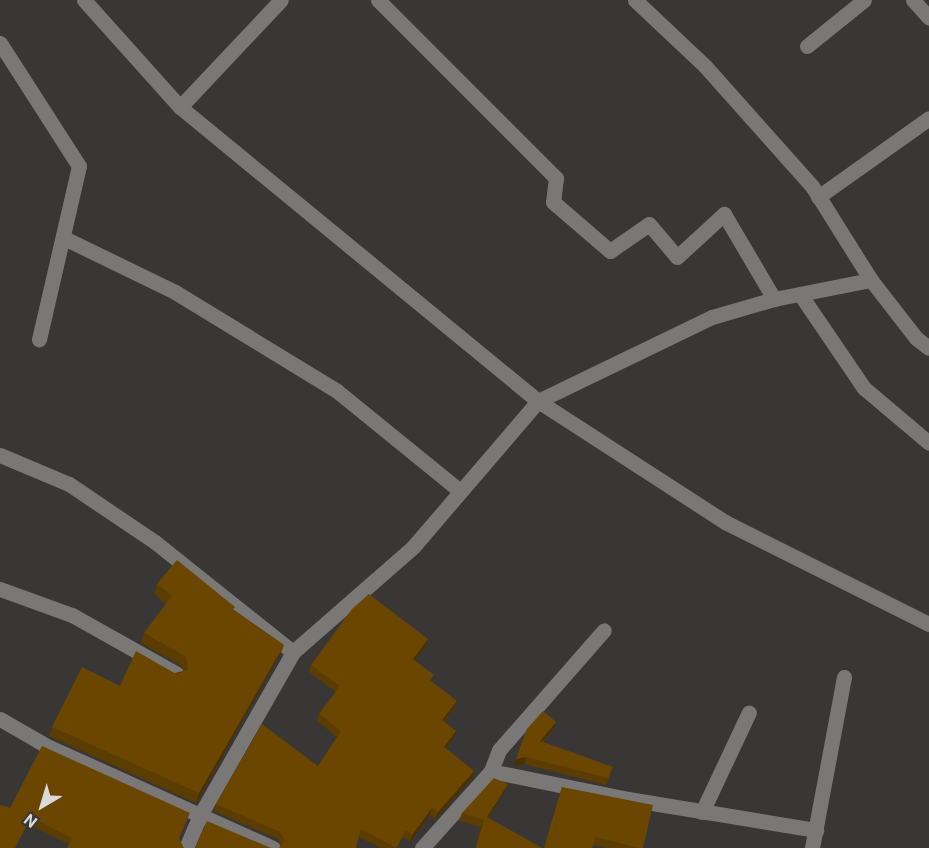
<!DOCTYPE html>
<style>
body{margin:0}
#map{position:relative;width:929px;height:848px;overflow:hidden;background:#393735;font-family:Roboto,sans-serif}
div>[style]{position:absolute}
.minor>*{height:15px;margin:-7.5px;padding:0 7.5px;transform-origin:7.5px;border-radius:7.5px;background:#7a7876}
.wall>*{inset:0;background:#5b3c01}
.shaded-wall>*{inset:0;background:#4a3101}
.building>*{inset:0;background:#6a4601}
span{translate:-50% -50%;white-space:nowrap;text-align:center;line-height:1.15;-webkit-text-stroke:6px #393735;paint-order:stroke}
.north{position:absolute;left:12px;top:776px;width:60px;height:60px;-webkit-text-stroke:4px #393735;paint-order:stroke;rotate:218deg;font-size:16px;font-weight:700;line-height:24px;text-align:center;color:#dbdad9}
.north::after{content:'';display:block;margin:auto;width:21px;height:27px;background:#dbdad9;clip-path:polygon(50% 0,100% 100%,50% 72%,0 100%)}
</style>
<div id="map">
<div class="minor">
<div style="left:84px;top:0;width:144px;rotate:48.1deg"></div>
<div style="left:180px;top:107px;width:463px;rotate:39.4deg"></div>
<div style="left:538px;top:401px;width:223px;rotate:32.9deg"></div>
<div style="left:725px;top:522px;width:228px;rotate:26.6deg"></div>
<div style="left:378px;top:0;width:252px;rotate:45deg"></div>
<div style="left:556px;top:178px;width:24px;rotate:97deg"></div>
<div style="left:553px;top:202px;width:75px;rotate:40.7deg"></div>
<div style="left:610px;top:251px;width:47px;rotate:-34.7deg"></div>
<div style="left:649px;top:224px;width:43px;rotate:49.7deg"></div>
<div style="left:677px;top:257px;width:64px;rotate:-42.5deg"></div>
<div style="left:724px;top:214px;width:99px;rotate:59.5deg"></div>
<div style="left:635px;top:0;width:96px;rotate:43.3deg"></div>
<div style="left:705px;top:66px;width:161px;rotate:48.3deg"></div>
<div style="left:812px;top:186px;width:111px;rotate:57.9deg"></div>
<div style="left:871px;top:280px;width:73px;rotate:52.2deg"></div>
<div style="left:916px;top:338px;width:16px;rotate:38deg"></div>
<div style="left:913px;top:0;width:24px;rotate:48deg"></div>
<div style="left:0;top:43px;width:146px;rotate:57.3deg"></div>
<div style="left:79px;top:166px;width:178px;rotate:103deg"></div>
<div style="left:807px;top:46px;width:73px;rotate:-38.9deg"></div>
<div style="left:180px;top:107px;width:147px;rotate:-46.7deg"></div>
<div style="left:818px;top:197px;width:136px;rotate:-35.4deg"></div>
<div style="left:64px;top:238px;width:123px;rotate:25.9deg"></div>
<div style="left:175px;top:292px;width:190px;rotate:31.4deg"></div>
<div style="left:337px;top:391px;width:159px;rotate:39.1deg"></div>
<div style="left:800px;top:294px;width:114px;rotate:55.8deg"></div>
<div style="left:864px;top:388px;width:85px;rotate:40.2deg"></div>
<div style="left:0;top:455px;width:75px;rotate:22.8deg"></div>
<div style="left:69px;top:484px;width:104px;rotate:34deg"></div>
<div style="left:155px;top:542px;width:176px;rotate:38.6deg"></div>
<div style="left:0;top:589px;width:77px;rotate:19.9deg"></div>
<div style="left:72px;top:615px;width:120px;rotate:29.3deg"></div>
<div style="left:0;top:719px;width:54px;rotate:29.9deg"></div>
<div style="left:47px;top:746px;width:248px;rotate:24.3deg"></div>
<div style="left:491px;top:771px;width:22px;rotate:-69deg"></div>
<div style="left:499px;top:750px;width:159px;rotate:-48.8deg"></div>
<div style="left:702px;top:812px;width:110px;rotate:-64.8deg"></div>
<div style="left:186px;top:848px;width:34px;rotate:-67deg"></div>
<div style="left:199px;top:817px;width:190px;rotate:-60.3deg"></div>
<div style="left:293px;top:652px;width:159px;rotate:-41.2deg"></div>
<div style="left:413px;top:547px;width:192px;rotate:-49.4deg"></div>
<div style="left:538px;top:401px;width:193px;rotate:-25.8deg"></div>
<div style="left:712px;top:317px;width:65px;rotate:-16.2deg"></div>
<div style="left:774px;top:299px;width:99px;rotate:-11.1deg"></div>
<div style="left:422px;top:848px;width:103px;rotate:-48.1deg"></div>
<div style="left:491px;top:771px;width:134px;rotate:11.6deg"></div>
<div style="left:622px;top:798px;width:197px;rotate:9.4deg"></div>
<div style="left:812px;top:848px;width:174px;rotate:-79.4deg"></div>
</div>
<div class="wall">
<div style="clip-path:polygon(157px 584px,234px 610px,284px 645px,280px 654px,196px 803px,49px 736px,52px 727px,120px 686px,183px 671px,182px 666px,141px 643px,144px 633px,166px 604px,154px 594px)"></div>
<div style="clip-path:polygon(428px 639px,426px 646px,415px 660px,431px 681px,455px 707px,444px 722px,453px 738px,445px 748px,474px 771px,472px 778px,435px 819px,430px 815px,410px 842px,403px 837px,397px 848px,381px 848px,359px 837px,281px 845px,278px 839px,214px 811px,216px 804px,318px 766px,337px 737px,317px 721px,319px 714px,336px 692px,309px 672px,311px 665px)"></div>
<div style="clip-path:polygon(556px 722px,554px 728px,543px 742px,611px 774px,606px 785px,524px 764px,514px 766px,527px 729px)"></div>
<div style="clip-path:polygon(562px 787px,643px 848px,606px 848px,593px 845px,592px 848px,544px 848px)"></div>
<div style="clip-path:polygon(505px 791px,488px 818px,542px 848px,476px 848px,481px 827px,459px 821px,462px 813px)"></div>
<div style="clip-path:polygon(10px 808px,180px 838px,69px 844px,28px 824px)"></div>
</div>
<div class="shaded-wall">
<div style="clip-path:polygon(428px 639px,426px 646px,410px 666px,413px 659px)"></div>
<div style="clip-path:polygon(284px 645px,280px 654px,196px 803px,199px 793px)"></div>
<div style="clip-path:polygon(457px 701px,455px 707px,439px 727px,442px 720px)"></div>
<div style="clip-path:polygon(556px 722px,554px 728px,538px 747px,540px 741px)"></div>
<div style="clip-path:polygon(456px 731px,453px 738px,441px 754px,444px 747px)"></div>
<div style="clip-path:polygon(526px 757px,524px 764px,514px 766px,516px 759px)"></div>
<div style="clip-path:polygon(474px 771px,472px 778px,435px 819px,438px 812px)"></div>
<div style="clip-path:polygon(508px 784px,505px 791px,484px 824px,487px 817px)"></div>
<div style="clip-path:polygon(432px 808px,430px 815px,410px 842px,412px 835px)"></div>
</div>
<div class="building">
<div style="clip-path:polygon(177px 560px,235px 607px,233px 610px,284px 645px,199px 793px,52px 727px,82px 667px,120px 686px,136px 651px,176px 674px,188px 670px,186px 657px,144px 633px,172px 596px,157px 584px)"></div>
<div style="clip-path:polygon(369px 594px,428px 639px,413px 659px,434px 675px,430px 680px,457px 701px,442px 720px,456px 731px,444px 747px,474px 771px,438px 812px,432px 808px,412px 835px,406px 830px,396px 848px,361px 829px,356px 848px,279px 848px,285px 841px,280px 832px,216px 804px,262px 724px,318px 766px,341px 731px,319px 714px,340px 686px,311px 665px,352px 609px)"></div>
<div style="clip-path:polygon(543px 711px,556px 722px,540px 741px,613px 767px,608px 778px,526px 757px,516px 759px,527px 729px)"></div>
<div style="clip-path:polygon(42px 746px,190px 813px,179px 838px,184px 848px,67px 848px,72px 838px,31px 817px,15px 848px,0 848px,0 805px,10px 808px)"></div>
<div style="clip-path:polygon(494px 778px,508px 784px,487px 817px,542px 848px,476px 848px,484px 820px,462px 813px)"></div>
<div style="clip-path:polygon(562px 787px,653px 805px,643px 848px,639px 848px,596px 837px,592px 848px,544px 848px)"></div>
<div style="clip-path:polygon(207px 821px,271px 848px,195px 848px)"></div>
</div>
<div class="north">N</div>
</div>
